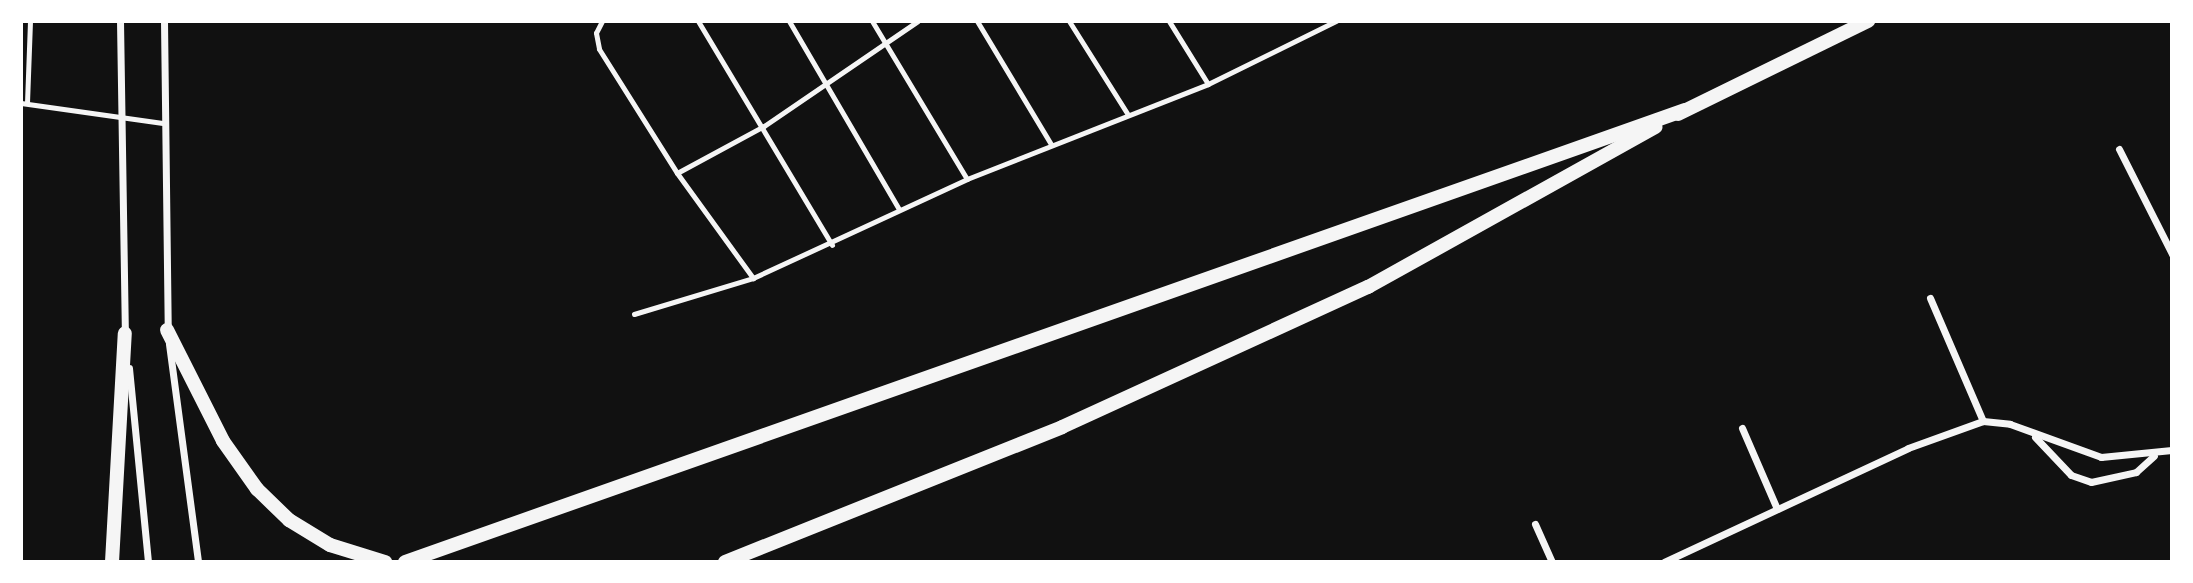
<!DOCTYPE html>
<style>
body{margin:0}
#map{position:relative;width:2193px;height:583px;overflow:hidden;background:#111;font-family:Jost,sans-serif}
div>[style]{position:absolute}
.service>*{height:5px;margin:-2.5px;padding:0 2.5px;transform-origin:2.5px;border-radius:2.5px;background:#f5f5f5}
.minor>*{height:7px;margin:-3.5px;padding:0 3.5px;transform-origin:3.5px;border-radius:3.5px;background:#f5f5f5}
.secondary>*{height:14px;margin:-7px;padding:0 7px;transform-origin:7px;border-radius:7px;background:#f5f5f5}
span{translate:-50% -50%;white-space:nowrap;text-align:center;line-height:1.15;-webkit-text-stroke:6px #fff;paint-order:stroke}
.frame{position:absolute;inset:0;border:23px solid #fff;pointer-events:none}
</style>
<div id="map">
<div class="service">
<div style="left:602px;top:21px;width:13px;rotate:117deg"></div>
<div style="left:596px;top:33px;width:16px;rotate:79deg"></div>
<div style="left:599px;top:49px;width:146px;rotate:57.8deg"></div>
<div style="left:677px;top:173px;width:99px;rotate:-28.4deg"></div>
<div style="left:764px;top:126px;width:186px;rotate:-34.3deg"></div>
<div style="left:698px;top:21px;width:261px;rotate:59.1deg"></div>
<div style="left:789px;top:21px;width:218px;rotate:59.7deg"></div>
<div style="left:872px;top:21px;width:184px;rotate:59deg"></div>
<div style="left:977px;top:21px;width:144px;rotate:59deg"></div>
<div style="left:1069px;top:21px;width:109px;rotate:57.8deg"></div>
<div style="left:1208px;top:84px;width:143px;rotate:-26.2deg"></div>
<div style="left:21px;top:103px;width:143px;rotate:8deg"></div>
<div style="left:27px;top:103px;width:82px;rotate:-87.9deg"></div>
<div style="left:677px;top:173px;width:130px;rotate:54.1deg"></div>
<div style="left:634px;top:314px;width:124px;rotate:-16.8deg"></div>
<div style="left:753px;top:278px;width:236px;rotate:-24.8deg"></div>
<div style="left:967px;top:179px;width:259px;rotate:-21.5deg"></div>
<div style="left:1208px;top:84px;width:74px;rotate:-121.8deg"></div>
</div>
<div class="minor">
<div style="left:120px;top:21px;width:314px;rotate:89.1deg"></div>
<div style="left:164px;top:21px;width:311px;rotate:89.3deg"></div>
<div style="left:2119px;top:149px;width:118px;rotate:63.2deg"></div>
<div style="left:1930px;top:298px;width:134px;rotate:66.7deg"></div>
<div style="left:169px;top:344px;width:220px;rotate:82.4deg"></div>
<div style="left:129px;top:368px;width:195px;rotate:84.4deg"></div>
<div style="left:1742px;top:428px;width:88px;rotate:66.6deg"></div>
<div style="left:2035px;top:437px;width:52px;rotate:46.5deg"></div>
<div style="left:2071px;top:475px;width:21px;rotate:19deg"></div>
<div style="left:2091px;top:482px;width:46px;rotate:-12.5deg"></div>
<div style="left:2136px;top:472px;width:24px;rotate:-42deg"></div>
<div style="left:1535px;top:524px;width:42px;rotate:65.9deg"></div>
<div style="left:1664px;top:562px;width:269px;rotate:-25deg"></div>
<div style="left:1908px;top:448px;width:80px;rotate:-19.8deg"></div>
<div style="left:1983px;top:421px;width:27px;rotate:6deg"></div>
<div style="left:2010px;top:424px;width:97px;rotate:19.9deg"></div>
<div style="left:2101px;top:457px;width:71px;rotate:-5.6deg"></div>
</div>
<div class="secondary">
<div style="left:1678px;top:114px;width:212px;rotate:-26.1deg"></div>
<div style="left:167px;top:330px;width:124px;rotate:63.2deg"></div>
<div style="left:223px;top:441px;width:59px;rotate:54.7deg"></div>
<div style="left:257px;top:489px;width:45px;rotate:44.1deg"></div>
<div style="left:289px;top:520px;width:48px;rotate:31.4deg"></div>
<div style="left:330px;top:545px;width:58px;rotate:17.2deg"></div>
<div style="left:112px;top:562px;width:229px;rotate:-86.8deg"></div>
<div style="left:405px;top:562px;width:1357px;rotate:-19.45deg"></div>
<div style="left:725px;top:562px;width:363px;rotate:-21.8deg"></div>
<div style="left:1062px;top:427px;width:337px;rotate:-24.6deg"></div>
<div style="left:1368px;top:287px;width:329px;rotate:-29.1deg"></div>
</div>
<div class="frame"></div>
</div>
